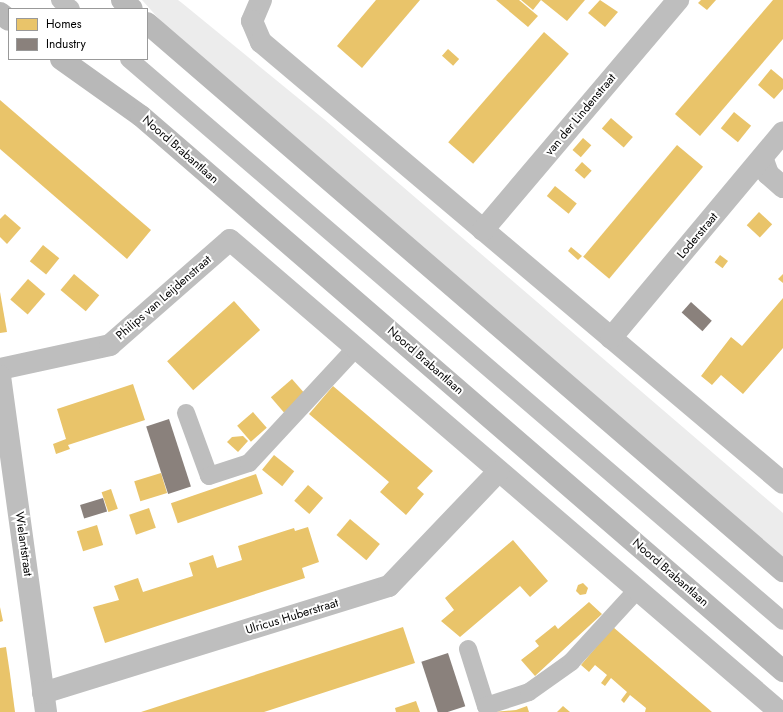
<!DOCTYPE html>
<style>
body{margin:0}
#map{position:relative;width:783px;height:712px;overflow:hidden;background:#fff;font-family:Jost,sans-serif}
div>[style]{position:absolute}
.green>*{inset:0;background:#ececec}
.homes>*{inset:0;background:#e9c46a;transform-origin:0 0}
.industry>*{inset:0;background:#8a817c;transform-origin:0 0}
.service>*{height:18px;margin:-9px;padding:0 9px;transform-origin:9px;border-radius:9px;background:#bebebe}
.minor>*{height:22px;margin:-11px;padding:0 11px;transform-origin:11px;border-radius:11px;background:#bebebe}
.secondary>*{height:22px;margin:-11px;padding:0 11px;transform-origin:11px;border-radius:11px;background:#b8b8b8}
span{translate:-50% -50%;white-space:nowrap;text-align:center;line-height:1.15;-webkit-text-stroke:4px #fff;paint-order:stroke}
.street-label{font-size:12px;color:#000}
.legend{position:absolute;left:8px;top:8px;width:140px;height:52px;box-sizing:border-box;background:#fff;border:1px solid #999;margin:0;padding:5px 7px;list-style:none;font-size:12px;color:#000}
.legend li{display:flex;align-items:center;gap:8px;height:20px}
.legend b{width:20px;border:1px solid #999}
</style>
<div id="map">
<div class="green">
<div style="clip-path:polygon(142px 0,178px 0,182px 3px,325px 120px,783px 513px,783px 559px,167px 28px)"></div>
</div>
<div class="homes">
<div style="clip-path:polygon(376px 0,420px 0,362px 68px,337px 46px)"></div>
<div style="clip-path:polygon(496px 0,519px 0,538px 16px,528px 27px)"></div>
<div style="clip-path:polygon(521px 0,541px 0,533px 10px)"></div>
<div style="clip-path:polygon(541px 0,585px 0,567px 21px)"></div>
<div style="clip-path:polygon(600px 0,618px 12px,605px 27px,588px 13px)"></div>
<div style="clip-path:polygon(701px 0,716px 0,707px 10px,698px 3px)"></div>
<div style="clip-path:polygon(773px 0,783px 0,783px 39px,700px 136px,675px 114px)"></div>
<div style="left:544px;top:32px;width:33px;height:146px;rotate:41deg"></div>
<div style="left:448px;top:49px;width:15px;height:9px;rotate:42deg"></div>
<div style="clip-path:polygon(771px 69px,783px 79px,783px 89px,774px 99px,758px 85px)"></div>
<div style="clip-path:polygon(0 100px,151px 230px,127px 259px,0 149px)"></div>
<div style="left:734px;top:112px;width:22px;height:21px;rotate:39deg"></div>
<div style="left:611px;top:118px;width:29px;height:14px;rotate:41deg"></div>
<div style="left:583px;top:138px;width:11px;height:16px;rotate:41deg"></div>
<div style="left:677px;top:145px;width:34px;height:146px;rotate:40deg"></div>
<div style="left:582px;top:162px;width:13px;height:11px;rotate:42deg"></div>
<div style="left:555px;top:186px;width:28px;height:13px;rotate:39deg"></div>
<div style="left:759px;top:212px;width:18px;height:18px;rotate:43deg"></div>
<div style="clip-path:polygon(5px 214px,21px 228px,7px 244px,0 237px,0 219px)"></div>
<div style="left:43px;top:245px;width:21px;height:21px;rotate:39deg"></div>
<div style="clip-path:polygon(571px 247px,582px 256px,578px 260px,568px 251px)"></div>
<div style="left:720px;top:255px;width:10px;height:9px;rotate:37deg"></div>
<div style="left:74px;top:274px;width:33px;height:21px;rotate:40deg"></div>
<div style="clip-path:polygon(783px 274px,783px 283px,778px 279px)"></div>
<div style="left:28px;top:279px;width:23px;height:27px;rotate:41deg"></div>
<div style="clip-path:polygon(0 292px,7px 332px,0 333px)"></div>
<div style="clip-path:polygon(783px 298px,783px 348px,743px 394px,721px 375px,712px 385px,701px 376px,731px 337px,742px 346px)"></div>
<div style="left:234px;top:301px;width:39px;height:90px;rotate:48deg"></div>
<div style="left:292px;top:379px;width:20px;height:28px;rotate:49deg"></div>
<div style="clip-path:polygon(133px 384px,145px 420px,68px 445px,70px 449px,56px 454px,53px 444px,66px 439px,57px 409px)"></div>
<div style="clip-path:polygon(333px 386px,433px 471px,417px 488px,424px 494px,406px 515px,380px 492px,389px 482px,309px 414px)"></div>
<div style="left:253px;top:412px;width:21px;height:21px;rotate:49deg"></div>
<div style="clip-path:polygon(243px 436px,248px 441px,238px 452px,227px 442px,232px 437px)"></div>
<div style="left:274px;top:455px;width:26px;height:19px;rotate:39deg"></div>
<div style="left:161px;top:473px;width:21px;height:28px;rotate:73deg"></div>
<div style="left:256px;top:474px;width:21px;height:90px;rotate:71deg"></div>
<div style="left:308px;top:485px;width:20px;height:21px;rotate:41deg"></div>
<div style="left:111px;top:489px;width:21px;height:10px;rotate:71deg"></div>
<div style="left:149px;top:508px;width:21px;height:21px;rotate:71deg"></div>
<div style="left:350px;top:519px;width:39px;height:21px;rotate:40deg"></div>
<div style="left:97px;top:525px;width:21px;height:21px;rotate:73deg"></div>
<div style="clip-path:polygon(308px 527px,319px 562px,302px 568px,305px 578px,105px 643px,93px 607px,119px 600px,114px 586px,138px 578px,143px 592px,193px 576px,189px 563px,213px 555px,217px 568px,242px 560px,238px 546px,294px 528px,295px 531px)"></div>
<div style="clip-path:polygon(513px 540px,548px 581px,530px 597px,520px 586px,460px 637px,441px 621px,454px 610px,445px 598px)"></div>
<div style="clip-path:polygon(583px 583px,588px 588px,586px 594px,580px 595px,576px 591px,578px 585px)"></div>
<div style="clip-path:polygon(589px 602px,602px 614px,535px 676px,521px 660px,539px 646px,535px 641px,555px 625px,558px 629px)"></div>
<div style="clip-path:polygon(0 607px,3px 621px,0 622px)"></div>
<div style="clip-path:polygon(403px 627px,415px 663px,264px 712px,141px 712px)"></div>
<div style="clip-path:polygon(613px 627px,712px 712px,645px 712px,646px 708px,630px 695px,624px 703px,621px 700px,627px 692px,611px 678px,605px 686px,601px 683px,607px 675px,595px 665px,589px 672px,581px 665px)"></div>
<div style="clip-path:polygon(6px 647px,10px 674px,15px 712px,0 712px,0 648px)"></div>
<div style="clip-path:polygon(416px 701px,420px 712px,396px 712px,395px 708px)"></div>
<div style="clip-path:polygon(527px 706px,529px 712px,493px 712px,516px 710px)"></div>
<div style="clip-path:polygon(563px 706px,570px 712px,557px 712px)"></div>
</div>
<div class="industry">
<div style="left:691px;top:302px;width:28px;height:14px;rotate:42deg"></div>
<div style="left:169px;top:419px;width:71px;height:24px;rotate:72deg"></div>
<div style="left:103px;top:498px;width:14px;height:24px;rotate:73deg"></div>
<div style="left:448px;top:653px;width:56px;height:28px;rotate:72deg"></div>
</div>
<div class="service">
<div style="left:60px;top:0;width:14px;rotate:39deg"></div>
<div style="left:129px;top:59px;width:862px;rotate:40.67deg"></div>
<div style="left:186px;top:413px;width:67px;rotate:69.9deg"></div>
<div style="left:209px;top:476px;width:42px;rotate:-18deg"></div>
<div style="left:249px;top:463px;width:157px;rotate:-47.1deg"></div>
<div style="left:468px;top:649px;width:60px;rotate:72.5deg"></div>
<div style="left:486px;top:706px;width:45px;rotate:-18deg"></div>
<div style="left:529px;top:692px;width:52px;rotate:-35.5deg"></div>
<div style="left:571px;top:662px;width:98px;rotate:-47.5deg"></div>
</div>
<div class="minor">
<div style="left:261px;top:0;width:23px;rotate:113deg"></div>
<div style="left:252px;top:21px;width:23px;rotate:67deg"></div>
<div style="left:261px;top:42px;width:683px;rotate:40.19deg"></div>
<div style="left:763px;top:160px;width:15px;rotate:70deg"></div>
<div style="left:768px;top:174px;width:20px;rotate:41deg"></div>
<div style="left:483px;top:230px;width:302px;rotate:-49.7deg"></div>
<div style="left:611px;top:338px;width:268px;rotate:-50.1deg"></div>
<div style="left:0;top:369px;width:113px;rotate:-12.3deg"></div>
<div style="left:110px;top:345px;width:159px;rotate:-41.2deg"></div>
<div style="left:230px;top:240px;width:725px;rotate:40.64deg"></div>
<div style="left:0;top:376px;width:339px;rotate:82.2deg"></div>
<div style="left:43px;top:693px;width:362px;rotate:-17.2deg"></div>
<div style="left:389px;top:586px;width:158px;rotate:-46.3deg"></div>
</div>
<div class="secondary">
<div style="left:122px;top:0;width:13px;rotate:42deg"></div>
<div style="left:0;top:13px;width:11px;rotate:38deg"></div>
<div style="left:147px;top:23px;width:840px;rotate:40.75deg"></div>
<div style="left:61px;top:59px;width:98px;rotate:35.5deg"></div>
<div style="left:141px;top:116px;width:849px;rotate:40.84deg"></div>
</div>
<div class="street-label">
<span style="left:581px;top:115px;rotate:-50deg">van der Lindenstraat</span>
<span style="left:180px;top:150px;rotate:41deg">Noord Brabantlaan</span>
<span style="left:698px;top:236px;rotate:-50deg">Loderstraat</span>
<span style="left:164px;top:298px;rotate:-41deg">Philips van Leijdenstraat</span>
<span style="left:425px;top:361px;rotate:41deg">Noord Brabantlaan</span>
<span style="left:23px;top:544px;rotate:82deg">Wielantstraat</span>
<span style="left:670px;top:573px;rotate:41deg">Noord Brabantlaan</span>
<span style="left:292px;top:617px;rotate:-17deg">Ulricus Huberstraat</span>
</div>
<ul class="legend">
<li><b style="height:11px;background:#e9c46a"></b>Homes</li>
<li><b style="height:11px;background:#8a817c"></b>Industry</li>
</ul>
</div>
